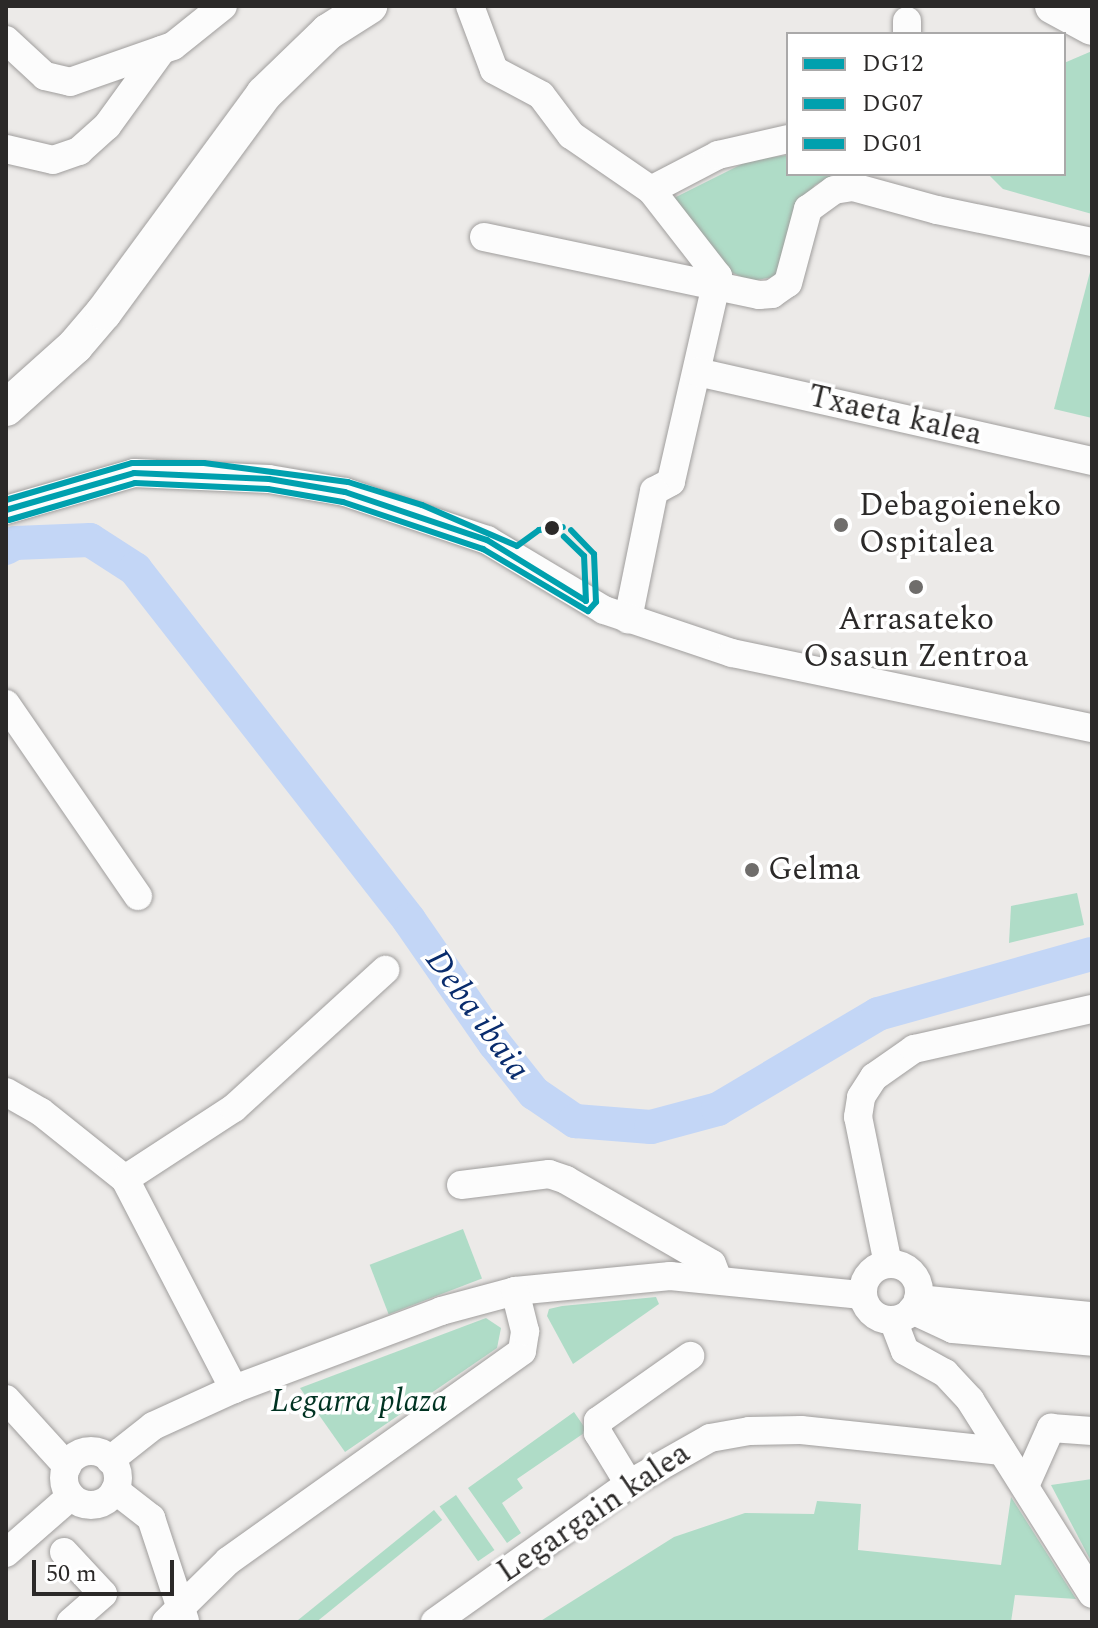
<!DOCTYPE html>
<style>
body{margin:0}
#map{position:relative;width:1098px;height:1628px;overflow:hidden;background:#eceae8;font-family:Spectral,serif}
div>[style]{position:absolute}
.green>*{inset:0;background:#afdcc7;transform-origin:0 0}
.river>*{height:34px;margin:-17px;padding:0 17px;transform-origin:17px;border-radius:17px;background:#c3d6f6}
.roads{filter:drop-shadow(0 0 2px #a09e9d) drop-shadow(0 0 2px #a09e9d)}
.minor>*{height:28px;margin:-14px;padding:0 14px;transform-origin:14px;border-radius:14px;background:#fcfcfc}
.minor>.ring{margin:-14px;padding:0;box-sizing:content-box;background:none;border:28px solid #fcfcfc;border-radius:50%}
.major>*{height:36px;margin:-18px;padding:0 18px;transform-origin:18px;border-radius:18px;background:#fcfcfc}
.bus-1>*{height:6px;margin:-3px;padding:0 3px;transform-origin:3px;border-radius:3px;background:#00a0ae}
.bus-2>*{height:6px;margin:-3px;padding:0 3px;transform-origin:3px;border-radius:3px;background:#00a0ae}
.bus-3>*{height:6px;margin:-3px;padding:0 3px;transform-origin:3px;border-radius:3px;background:#00a0ae}
.dots>*{width:22px;height:22px;translate:-50% -50%;box-sizing:border-box;border:4px solid #fff;border-radius:50%}
span{translate:-50% -50%;white-space:nowrap;text-align:center;line-height:1.15;-webkit-text-stroke:7px #fff;paint-order:stroke}
.street-label{font-size:32px;color:#2b2928}
.poi-label{font-size:32px;color:#2b2928}
.left{translate:0 -50%;text-align:left}
.park-label{font-size:32px;color:#032;font-style:italic}
.water-label{font-size:34px;color:#092c6d;font-style:italic}
.frame{position:absolute;inset:0;border:8px solid #2b2928;pointer-events:none}
.legend{position:absolute;left:786px;top:32px;width:280px;height:144px;box-sizing:border-box;background:#fff;border:2px solid #aaa9a9;margin:0;padding:10px 14px;list-style:none;font-size:24px;color:#2b2928}
.legend li{display:flex;align-items:center;gap:16px;height:40px}
.legend b{width:40px;border:2px solid #aaa9a9}
.scale{position:absolute;left:32px;top:1560px;width:142px;height:36px;box-sizing:border-box;border:4px solid #2b2928;border-top:0;padding-left:10px;font-size:24px;line-height:28px;white-space:nowrap;color:#2b2928;-webkit-text-stroke:6px #fff;paint-order:stroke}
</style>
<div id="map">
<div class="green">
<div style="clip-path:polygon(1092px 51px,1092px 214px,1003px 189px,988px 174px,1064px 174px,1064px 63px)"></div>
<div style="clip-path:polygon(788px 155px,788px 174px,836px 174px,815px 185px,801px 203px,775px 277px,750px 281px,731px 272px,668px 201px,750px 160px)"></div>
<div style="clip-path:polygon(1090px 272px,1092px 272px,1092px 418px,1054px 409px)"></div>
<div style="clip-path:polygon(1077px 893px,1084px 925px,1009px 943px,1011px 906px)"></div>
<div style="left:463px;top:1229px;width:53px;height:100px;rotate:69deg"></div>
<div style="clip-path:polygon(656px 1297px,659px 1304px,573px 1364px,547px 1316px,549px 1309px,562px 1306px)"></div>
<div style="clip-path:polygon(486px 1318px,501px 1328px,497px 1348px,345px 1452px,300px 1388px)"></div>
<div style="clip-path:polygon(574px 1412px,587px 1431px,517px 1479px,523px 1488px,502px 1503px,521px 1533px,507px 1543px,468px 1488px)"></div>
<div style="clip-path:polygon(1092px 1479px,1092px 1563px,1051px 1485px)"></div>
<div style="left:456px;top:1495px;width:67px;height:20px;rotate:55deg"></div>
<div style="clip-path:polygon(1011px 1497px,1076px 1599px,1015px 1595px,1011px 1622px,539px 1622px,674px 1537px,745px 1513px,814px 1514px,817px 1501px,861px 1504px,858px 1550px,1001px 1565px)"></div>
<div style="left:434px;top:1510px;width:13px;height:194px;rotate:51deg"></div>
</div>
<div class="river">
<div style="left:6px;top:548px;width:10px;rotate:-29deg"></div>
<div style="left:15px;top:543px;width:75px;rotate:-2.3deg"></div>
<div style="left:90px;top:540px;width:54px;rotate:32.8deg"></div>
<div style="left:135px;top:569px;width:445px;rotate:52deg"></div>
<div style="left:409px;top:920px;width:151px;rotate:55.3deg"></div>
<div style="left:495px;top:1044px;width:63px;rotate:51.5deg"></div>
<div style="left:534px;top:1093px;width:50px;rotate:34.3deg"></div>
<div style="left:575px;top:1121px;width:76px;rotate:4.5deg"></div>
<div style="left:651px;top:1127px;width:69px;rotate:-15deg"></div>
<div style="left:718px;top:1109px;width:186px;rotate:-30.7deg"></div>
<div style="left:878px;top:1014px;width:222px;rotate:-15.7deg"></div>
</div>
<div class="roads">
<div class="minor">
<div style="left:470px;top:6px;width:68px;rotate:69.4deg"></div>
<div style="left:494px;top:70px;width:53px;rotate:28deg"></div>
<div style="left:541px;top:95px;width:50px;rotate:53.1deg"></div>
<div style="left:571px;top:135px;width:97px;rotate:34.5deg"></div>
<div style="left:651px;top:190px;width:109px;rotate:52.1deg"></div>
<div style="left:718px;top:276px;width:211px;rotate:102.9deg"></div>
<div style="left:671px;top:482px;width:19px;rotate:152deg"></div>
<div style="left:654px;top:491px;width:131px;rotate:101.5deg"></div>
<div style="left:907px;top:21px;width:13px;rotate:90deg"></div>
<div style="left:6px;top:40px;width:53px;rotate:42.7deg"></div>
<div style="left:45px;top:76px;width:26px;rotate:13deg"></div>
<div style="left:70px;top:82px;width:109px;rotate:-19.3deg"></div>
<div style="left:173px;top:46px;width:64px;rotate:-38.7deg"></div>
<div style="left:6px;top:149px;width:48px;rotate:13.2deg"></div>
<div style="left:53px;top:160px;width:28px;rotate:-19deg"></div>
<div style="left:79px;top:151px;width:38px;rotate:-42deg"></div>
<div style="left:107px;top:126px;width:94px;rotate:-54.1deg"></div>
<div style="left:651px;top:190px;width:76px;rotate:-27.6deg"></div>
<div style="left:718px;top:155px;width:72px;rotate:-12.9deg"></div>
<div style="left:484px;top:237px;width:281px;rotate:11.9deg"></div>
<div style="left:759px;top:295px;width:13px;rotate:-4deg"></div>
<div style="left:772px;top:294px;width:19px;rotate:-35deg"></div>
<div style="left:788px;top:283px;width:77px;rotate:-74.9deg"></div>
<div style="left:808px;top:209px;width:32px;rotate:-36deg"></div>
<div style="left:834px;top:190px;width:19px;rotate:-9deg"></div>
<div style="left:853px;top:187px;width:87px;rotate:15.3deg"></div>
<div style="left:937px;top:210px;width:158px;rotate:11.7deg"></div>
<div style="left:697px;top:372px;width:405px;rotate:12.7deg"></div>
<div style="left:6px;top:510px;width:133px;rotate:-16.1deg"></div>
<div style="left:134px;top:473px;width:135px;rotate:2.5deg"></div>
<div style="left:269px;top:479px;width:77px;rotate:9.7deg"></div>
<div style="left:345px;top:492px;width:150px;rotate:18.7deg"></div>
<div style="left:487px;top:540px;width:136px;rotate:30.9deg"></div>
<div style="left:604px;top:610px;width:135px;rotate:18.6deg"></div>
<div style="left:732px;top:653px;width:368px;rotate:11.8deg"></div>
<div style="left:6px;top:704px;width:233px;rotate:55.5deg"></div>
<div style="left:6px;top:1092px;width:40px;rotate:29.7deg"></div>
<div style="left:41px;top:1112px;width:107px;rotate:38.6deg"></div>
<div style="left:125px;top:1179px;width:237px;rotate:62.6deg"></div>
<div style="left:125px;top:1179px;width:130px;rotate:-33.1deg"></div>
<div style="left:234px;top:1108px;width:205px;rotate:-42.4deg"></div>
<div style="left:461px;top:1185px;width:89px;rotate:-7.1deg"></div>
<div style="left:549px;top:1174px;width:18px;rotate:19deg"></div>
<div style="left:566px;top:1180px;width:168px;rotate:29.9deg"></div>
<div style="left:712px;top:1264px;width:17px;rotate:69deg"></div>
<div class="ring" style="left:863px;top:1264px;width:28px;height:28px"></div>
<div style="left:888px;top:1264px;width:150px;rotate:-101.5deg"></div>
<div style="left:858px;top:1117px;width:20px;rotate:-81deg"></div>
<div style="left:861px;top:1097px;width:24px;rotate:-57deg"></div>
<div style="left:874px;top:1077px;width:49px;rotate:-35deg"></div>
<div style="left:914px;top:1049px;width:182px;rotate:-12.7deg"></div>
<div style="left:918px;top:1299px;width:175px;rotate:5.6deg"></div>
<div style="left:912px;top:1310px;width:45px;rotate:24.9deg"></div>
<div style="left:953px;top:1329px;width:140px;rotate:5.3deg"></div>
<div style="left:893px;top:1320px;width:33px;rotate:69deg"></div>
<div style="left:905px;top:1351px;width:46px;rotate:28.8deg"></div>
<div style="left:945px;top:1373px;width:37px;rotate:47deg"></div>
<div style="left:970px;top:1400px;width:229px;rotate:57.8deg"></div>
<div style="left:6px;top:1399px;width:91px;rotate:47.7deg"></div>
<div class="ring" style="left:64px;top:1451px;width:26px;height:26px"></div>
<div style="left:110px;top:1460px;width:55px;rotate:-38.3deg"></div>
<div style="left:153px;top:1426px;width:89px;rotate:-24.6deg"></div>
<div style="left:234px;top:1389px;width:221px;rotate:-20.6deg"></div>
<div style="left:441px;top:1311px;width:77px;rotate:-15.1deg"></div>
<div style="left:515px;top:1291px;width:156px;rotate:-5.5deg"></div>
<div style="left:670px;top:1276px;width:193px;rotate:5.7deg"></div>
<div style="left:629px;top:1484px;width:60px;rotate:-121.3deg"></div>
<div style="left:598px;top:1433px;width:12px;rotate:-90deg"></div>
<div style="left:598px;top:1421px;width:113px;rotate:-35.2deg"></div>
<div style="left:1025px;top:1486px;width:64px;rotate:-65.9deg"></div>
<div style="left:1051px;top:1428px;width:41px;rotate:4.2deg"></div>
<div style="left:115px;top:1490px;width:46px;rotate:37.9deg"></div>
<div style="left:151px;top:1518px;width:108px;rotate:71.7deg"></div>
<div style="left:64px;top:1552px;width:57px;rotate:47.1deg"></div>
<div style="left:103px;top:1594px;width:43px;rotate:138.8deg"></div>
<div style="left:6px;top:1553px;width:86px;rotate:-41.2deg"></div>
<div style="left:166px;top:1622px;width:87px;rotate:-44.5deg"></div>
<div style="left:228px;top:1561px;width:361px;rotate:-35.5deg"></div>
<div style="left:522px;top:1351px;width:20px;rotate:-81deg"></div>
<div style="left:525px;top:1331px;width:41px;rotate:-104deg"></div>
<div style="left:435px;top:1622px;width:238px;rotate:-35.4deg"></div>
<div style="left:629px;top:1484px;width:93px;rotate:-29.6deg"></div>
<div style="left:710px;top:1438px;width:40px;rotate:-10deg"></div>
<div style="left:749px;top:1431px;width:52px;rotate:-1.1deg"></div>
<div style="left:801px;top:1430px;width:202px;rotate:6deg"></div>
</div>
<div class="major">
<div style="left:1053px;top:6px;width:44px;rotate:28.3deg"></div>
<div style="left:6px;top:408px;width:93px;rotate:-41.9deg"></div>
<div style="left:75px;top:346px;width:45px;rotate:-49.5deg"></div>
<div style="left:104px;top:312px;width:270px;rotate:-53.7deg"></div>
<div style="left:264px;top:94px;width:89px;rotate:-44.1deg"></div>
<div style="left:328px;top:32px;width:49px;rotate:-32.4deg"></div>
</div>
</div>
<div class="bus-1">
<div style="left:6px;top:510px;width:133px;rotate:-16.1deg"></div>
<div style="left:134px;top:473px;width:135px;rotate:2.5deg"></div>
<div style="left:269px;top:479px;width:77px;rotate:9.7deg"></div>
<div style="left:345px;top:492px;width:150px;rotate:18.7deg"></div>
<div style="left:487px;top:540px;width:116px;rotate:31.6deg"></div>
<div style="left:586px;top:601px;width:45px;rotate:-92.5deg"></div>
<div style="left:584px;top:556px;width:28px;rotate:-136deg"></div>
</div>
<div class="bus-2">
<div style="left:9px;top:520px;width:131px;rotate:-16.4deg"></div>
<div style="left:135px;top:483px;width:133px;rotate:2.6deg"></div>
<div style="left:268px;top:489px;width:76px;rotate:9.8deg"></div>
<div style="left:343px;top:502px;width:148px;rotate:18.6deg"></div>
<div style="left:483px;top:549px;width:122px;rotate:30.6deg"></div>
<div style="left:588px;top:611px;width:12px;rotate:-48deg"></div>
<div style="left:596px;top:602px;width:48px;rotate:-92.4deg"></div>
<div style="left:594px;top:554px;width:33px;rotate:-134deg"></div>
</div>
<div class="bus-3">
<div style="left:6px;top:500px;width:131px;rotate:-16.4deg"></div>
<div style="left:132px;top:463px;width:72px"></div>
<div style="left:204px;top:463px;width:145px;rotate:7.5deg"></div>
<div style="left:348px;top:482px;width:77px;rotate:17.3deg"></div>
<div style="left:422px;top:505px;width:103px;rotate:23.3deg"></div>
<div style="left:517px;top:546px;width:27px;rotate:-36deg"></div>
<div style="left:539px;top:530px;width:24px;rotate:-7deg"></div>
</div>
<div class="dots">
<div style="left:841px;top:525px;background:#6f6d6b"></div>
<div style="left:552px;top:528px;background:#2b2928"></div>
<div style="left:916px;top:587px;background:#6f6d6b"></div>
<div style="left:752px;top:870px;background:#6f6d6b"></div>
</div>
<div class="street-label">
<span style="left:895px;top:416px;rotate:13deg">Txaeta kalea</span>
<span style="left:594px;top:1513px;rotate:-34deg">Legargain kalea</span>
</div>
<div class="poi-label">
<span class="left" style="left:859px;top:525px">Debagoieneko<br>Ospitalea</span>
<span style="left:916px;top:639px">Arrasateko<br>Osasun Zentroa</span>
<span class="left" style="left:768px;top:870px">Gelma</span>
</div>
<div class="park-label">
<span style="left:359px;top:1402px">Legarra plaza</span>
</div>
<div class="water-label">
<span style="left:477px;top:1015px;rotate:54deg">Deba ibaia</span>
</div>
<div class="frame"></div>
<ul class="legend">
<li><b style="height:10px;background:#00a0ae"></b>DG12</li>
<li><b style="height:10px;background:#00a0ae"></b>DG07</li>
<li><b style="height:10px;background:#00a0ae"></b>DG01</li>
</ul>
<div class="scale">50 m</div>
</div>
